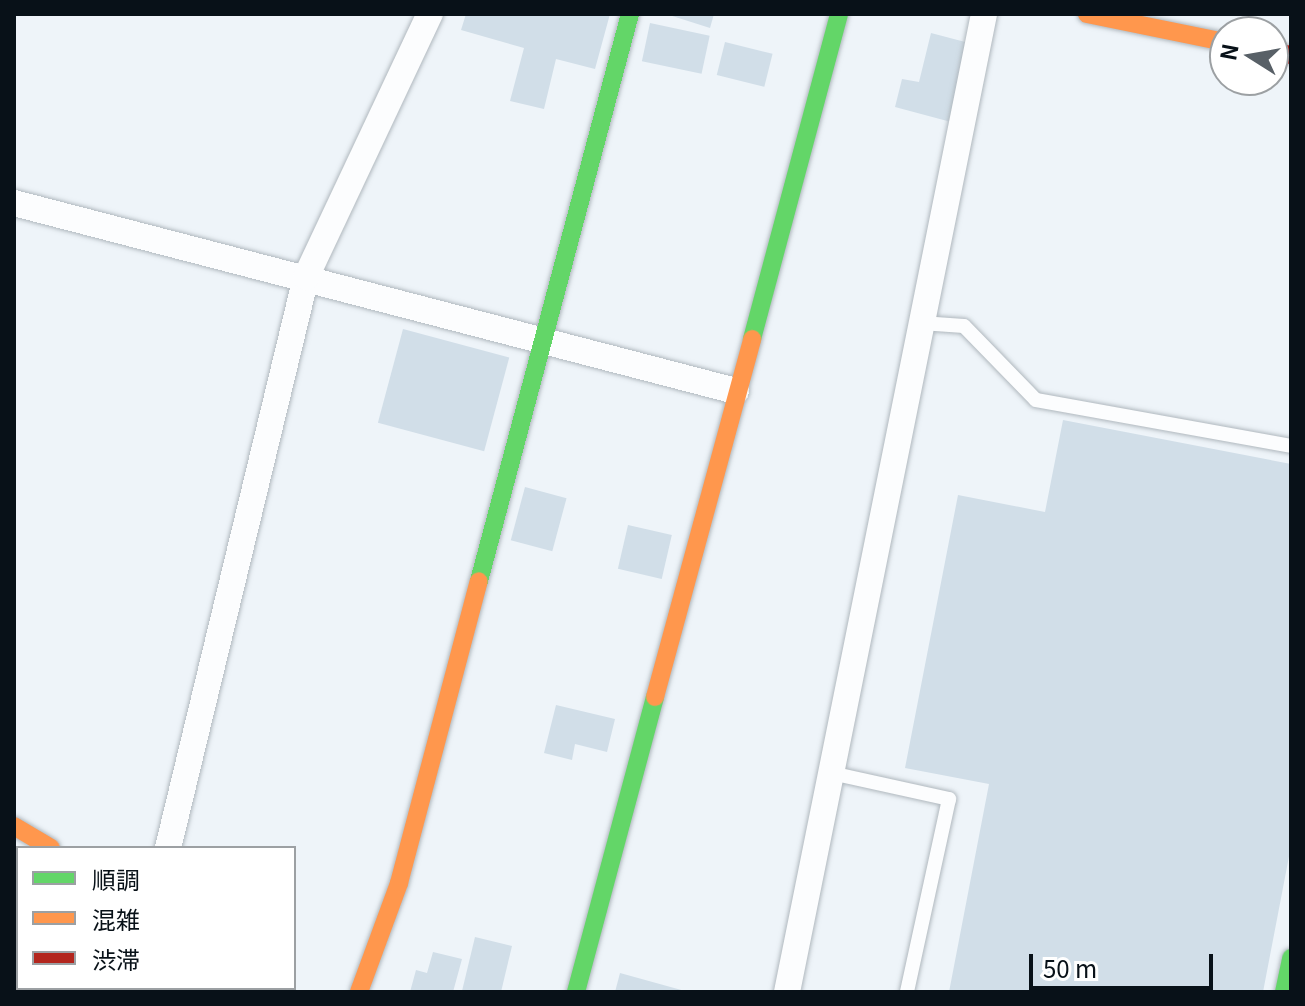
<!DOCTYPE html>
<meta charset="utf-8">
<style>
body{margin:0}
#map{position:relative;width:1305px;height:1006px;overflow:hidden;background:#eef4f9;font-family:Georgia,"Noto Sans JP",serif}
div>[style]{position:absolute}
.building>*{inset:0;background:#d1dee8;transform-origin:0 0}
.roads{filter:drop-shadow(0 0 2px #b0b8be) drop-shadow(0 0 2px #b0b8be)}
.lane>*{height:14px;margin:-7px;padding:0 7px;transform-origin:7px;border-radius:7px;background:#fcfdfe}
.street>*{height:26px;margin:-13px;padding:0 13px;transform-origin:13px;border-radius:13px;background:#fcfdfe}
.fast>*{height:18px;margin:-9px;padding:0 9px;transform-origin:9px;border-radius:9px;background:#63d668}
.slow>*{height:18px;margin:-9px;padding:0 9px;transform-origin:9px;border-radius:9px;background:#ff974d}
.jam>*{height:18px;margin:-9px;padding:0 9px;transform-origin:9px;border-radius:9px;background:#b3261e}
span{translate:-50% -50%;white-space:nowrap;text-align:center;line-height:1.15;-webkit-text-stroke:8px #fff;paint-order:stroke}
.frame{position:absolute;inset:0;border:16px solid #081118;pointer-events:none}
.legend{position:absolute;left:16px;top:846px;width:280px;height:144px;box-sizing:border-box;background:#fff;border:2px solid #9ca0a3;margin:0;padding:10px 14px;list-style:none;font-size:24px;color:#081118}
.legend li{display:flex;align-items:center;gap:16px;height:40px}
.legend b{width:40px;border:2px solid #9ca0a3}
.north{position:absolute;left:1209px;top:16px;width:80px;height:80px;box-sizing:border-box;background:#fff;border:2px solid #9ca0a3;border-radius:50%;rotate:281deg;font-size:22px;font-weight:700;line-height:32px;text-align:center;color:#081118}
.north::after{content:'';display:block;margin:auto;width:28px;height:36px;background:#586067;clip-path:polygon(50% 0,100% 100%,50% 72%,0 100%)}
.scale{position:absolute;left:1029px;top:954px;width:184px;height:36px;box-sizing:border-box;border:4px solid #081118;border-top:0;padding-left:10px;font-size:24px;line-height:28px;white-space:nowrap;color:#081118;-webkit-text-stroke:6px #fff;paint-order:stroke}
</style>
<div id="map">
<div class="building">
<div style="clip-path:polygon(466px 14px,610px 14px,595px 69px,556px 59px,544px 109px,510px 101px,524px 48px,461px 30px)"></div>
<div style="clip-path:polygon(666px 14px,714px 14px,710px 28px)"></div>
<div style="left:650px;top:23px;width:61px;height:39px;rotate:12deg"></div>
<div style="clip-path:polygon(931px 33px,969px 43px,951px 122px,895px 107px,902px 79px,919px 82px)"></div>
<div style="left:725px;top:42px;width:49px;height:34px;rotate:14deg"></div>
<div style="left:403px;top:329px;width:110px;height:97px;rotate:15deg"></div>
<div style="clip-path:polygon(1063px 420px,1291px 464px,1291px 846px,1263px 992px,949px 992px,989px 784px,905px 768px,958px 495px,1045px 512px)"></div>
<div style="left:525px;top:487px;width:43px;height:55px;rotate:15deg"></div>
<div style="left:628px;top:525px;width:45px;height:45px;rotate:13deg"></div>
<div style="clip-path:polygon(556px 705px,615px 719px,607px 752px,575px 744px,572px 760px,544px 753px)"></div>
<div style="clip-path:polygon(475px 937px,512px 946px,501px 992px,462px 991px)"></div>
<div style="clip-path:polygon(433px 952px,462px 959px,453px 992px,410px 992px,416px 970px,427px 973px)"></div>
<div style="clip-path:polygon(620px 973px,685px 991px,685px 992px,615px 992px)"></div>
</div>
<div class="roads">
<div class="lane">
<div style="left:921px;top:323px;width:43px;rotate:4deg"></div>
<div style="left:964px;top:326px;width:103px;rotate:45.8deg"></div>
<div style="left:1036px;top:400px;width:259px;rotate:10.2deg"></div>
<div style="left:831px;top:773px;width:121px;rotate:12.4deg"></div>
<div style="left:949px;top:799px;width:198px;rotate:102.3deg"></div>
</div>
<div class="street">
<div style="left:14px;top:203px;width:746px;rotate:14.6deg"></div>
<div style="left:168px;top:848px;width:587px;rotate:-76.41deg"></div>
<div style="left:306px;top:277px;width:291px;rotate:-64.8deg"></div>
<div style="left:787px;top:992px;width:998px;rotate:-78.61deg"></div>
</div>
<div class="fast">
<div style="left:752px;top:339px;width:336px;rotate:-75deg"></div>
<div style="left:479px;top:581px;width:587px;rotate:-75.09deg"></div>
<div style="left:275px;top:988px;width:7px;rotate:34deg"></div>
<div style="left:576px;top:992px;width:305px;rotate:-75deg"></div>
<div style="left:1284px;top:992px;width:35px;rotate:-78deg"></div>
</div>
<div class="slow">
<div style="left:1087px;top:14px;width:141px;rotate:11.5deg"></div>
<div style="left:655px;top:697px;width:371px;rotate:-74.8deg"></div>
<div style="left:14px;top:826px;width:43px;rotate:30.7deg"></div>
<div style="left:359px;top:992px;width:116px;rotate:-69.8deg"></div>
<div style="left:399px;top:883px;width:312px;rotate:-75.2deg"></div>
</div>
<div class="jam">
<div style="left:1273px;top:51px;width:18px;rotate:13deg"></div>
</div>
</div>
<div class="frame"></div>
<ul class="legend">
<li><b style="height:10px;background:#63d668"></b>順調</li>
<li><b style="height:10px;background:#ff974d"></b>混雑</li>
<li><b style="height:10px;background:#b3261e"></b>渋滞</li>
</ul>
<div class="north">N</div>
<div class="scale">50 m</div>
</div>
